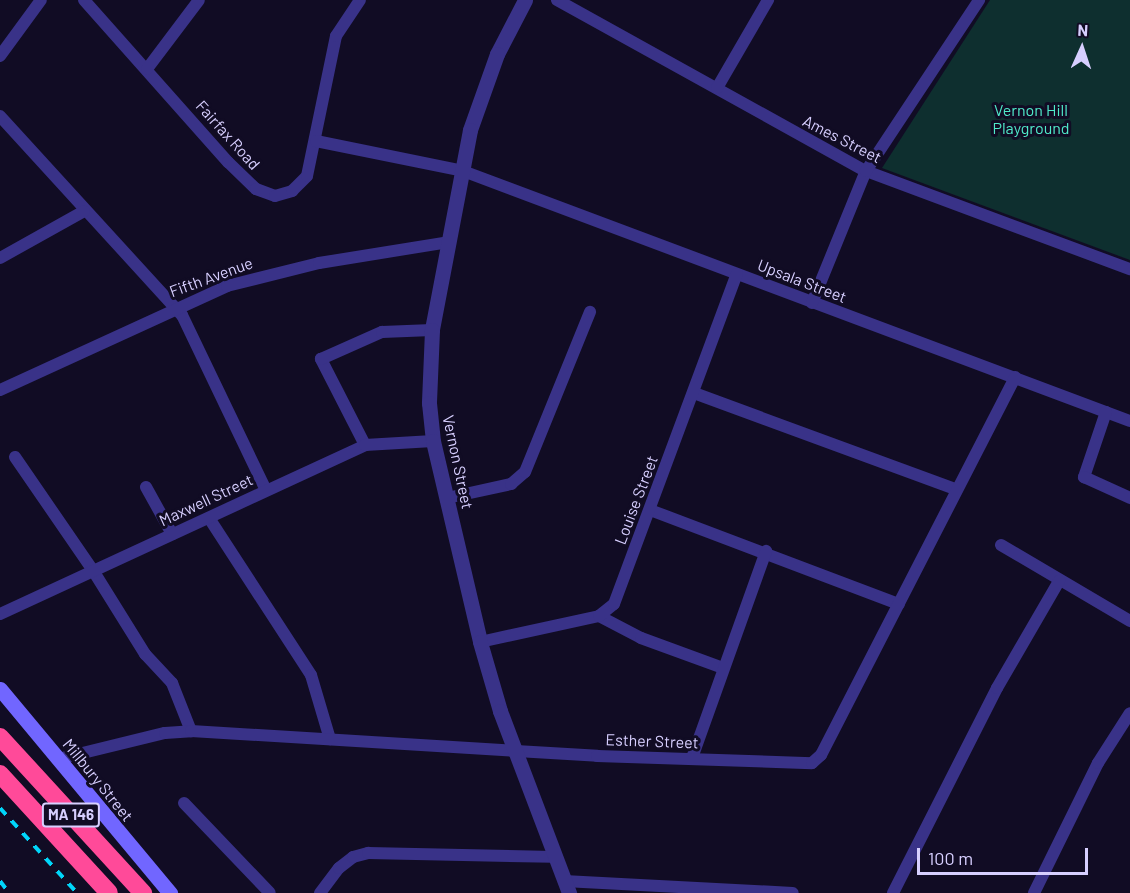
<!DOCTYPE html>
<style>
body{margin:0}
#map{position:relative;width:1130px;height:893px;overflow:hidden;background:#110c24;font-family:Barlow,sans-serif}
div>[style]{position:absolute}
.green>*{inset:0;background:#0e2f2f}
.minor>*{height:12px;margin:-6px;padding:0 6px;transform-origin:6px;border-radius:6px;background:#393288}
.tertiary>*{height:15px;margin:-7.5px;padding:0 7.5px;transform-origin:7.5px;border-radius:7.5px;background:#393288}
.secondary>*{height:15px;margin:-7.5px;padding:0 7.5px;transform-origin:7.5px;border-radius:7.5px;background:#7166ff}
.motorway>*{height:18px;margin:-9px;padding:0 9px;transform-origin:9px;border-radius:9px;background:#ff4a99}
.rail>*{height:4px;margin-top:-2px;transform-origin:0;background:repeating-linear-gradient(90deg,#00d6fa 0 9px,transparent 0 17px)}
span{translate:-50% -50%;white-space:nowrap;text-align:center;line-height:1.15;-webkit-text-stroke:6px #110c24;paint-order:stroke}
.shield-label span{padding:2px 4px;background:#110c24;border:2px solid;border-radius:4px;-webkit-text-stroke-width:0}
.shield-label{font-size:15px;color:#d7cfff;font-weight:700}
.park-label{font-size:16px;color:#50eaca}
.street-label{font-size:16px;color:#d7cfff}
.north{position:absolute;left:1052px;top:18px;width:60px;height:60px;-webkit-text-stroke:4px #110c24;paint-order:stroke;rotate:3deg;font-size:16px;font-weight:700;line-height:24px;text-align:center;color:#d7cfff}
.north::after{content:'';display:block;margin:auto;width:21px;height:27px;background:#d7cfff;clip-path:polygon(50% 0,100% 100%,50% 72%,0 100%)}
.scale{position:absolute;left:917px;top:848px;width:171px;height:27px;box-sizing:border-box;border:3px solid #d7cfff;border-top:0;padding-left:8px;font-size:18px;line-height:21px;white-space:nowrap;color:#d7cfff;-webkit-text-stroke:4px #110c24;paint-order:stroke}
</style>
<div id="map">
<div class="green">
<div style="clip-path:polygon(990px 0,1130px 0,1130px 260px,882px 168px)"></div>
</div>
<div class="minor">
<div style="left:84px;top:0;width:217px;rotate:48.4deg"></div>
<div style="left:228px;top:162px;width:39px;rotate:44deg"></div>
<div style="left:256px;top:189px;width:20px;rotate:20deg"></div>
<div style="left:275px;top:196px;width:18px;rotate:-16deg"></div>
<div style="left:292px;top:191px;width:21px;rotate:-45deg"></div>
<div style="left:307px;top:176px;width:143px;rotate:-78.3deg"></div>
<div style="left:336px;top:36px;width:43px;rotate:-56.3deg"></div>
<div style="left:557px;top:0;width:353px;rotate:29deg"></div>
<div style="left:866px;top:171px;width:282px;rotate:20.4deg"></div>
<div style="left:0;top:56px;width:69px;rotate:-53.8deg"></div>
<div style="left:147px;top:69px;width:86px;rotate:-53deg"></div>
<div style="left:717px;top:88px;width:102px;rotate:-59.9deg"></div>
<div style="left:0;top:116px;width:270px;rotate:47.6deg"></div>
<div style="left:182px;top:315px;width:194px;rotate:64.4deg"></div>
<div style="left:316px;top:141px;width:150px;rotate:11.5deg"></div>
<div style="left:463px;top:171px;width:712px;rotate:20.55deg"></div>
<div style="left:0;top:258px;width:96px;rotate:-29.2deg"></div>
<div style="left:812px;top:303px;width:143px;rotate:-67.8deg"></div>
<div style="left:866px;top:171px;width:205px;rotate:-56.5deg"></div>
<div style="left:0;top:390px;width:250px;rotate:-24.6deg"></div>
<div style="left:227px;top:286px;width:95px;rotate:-14deg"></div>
<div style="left:319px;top:263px;width:131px;rotate:-9.2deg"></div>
<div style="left:694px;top:393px;width:280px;rotate:20.2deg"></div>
<div style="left:1106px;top:412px;width:69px;rotate:108.7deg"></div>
<div style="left:1084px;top:477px;width:51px;rotate:24.5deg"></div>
<div style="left:365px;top:445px;width:97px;rotate:-117.1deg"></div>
<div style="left:321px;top:359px;width:67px;rotate:-23.9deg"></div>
<div style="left:382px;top:332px;width:50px;rotate:-2.3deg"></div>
<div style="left:15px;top:457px;width:140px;rotate:55.5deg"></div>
<div style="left:94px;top:572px;width:97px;rotate:58.1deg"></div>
<div style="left:145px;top:654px;width:40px;rotate:47deg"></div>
<div style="left:172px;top:683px;width:52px;rotate:68.4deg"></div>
<div style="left:146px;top:487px;width:54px;rotate:61deg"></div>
<div style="left:447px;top:498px;width:66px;rotate:-12.3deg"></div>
<div style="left:511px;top:484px;width:18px;rotate:-41deg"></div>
<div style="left:525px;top:472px;width:173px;rotate:-67.9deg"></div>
<div style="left:650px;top:510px;width:266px;rotate:20.7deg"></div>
<div style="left:209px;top:518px;width:187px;rotate:57deg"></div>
<div style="left:311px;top:675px;width:67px;rotate:73.5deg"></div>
<div style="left:1001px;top:545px;width:150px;rotate:30.5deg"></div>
<div style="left:0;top:614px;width:402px;rotate:-24.8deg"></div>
<div style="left:365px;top:445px;width:68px;rotate:-3.4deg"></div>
<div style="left:599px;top:616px;width:47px;rotate:27.6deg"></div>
<div style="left:641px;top:638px;width:87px;rotate:20.1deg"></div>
<div style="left:480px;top:642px;width:122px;rotate:-12.3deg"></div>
<div style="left:599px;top:616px;width:19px;rotate:-39deg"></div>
<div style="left:614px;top:604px;width:352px;rotate:-69.6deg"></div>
<div style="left:692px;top:758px;width:220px;rotate:-70.3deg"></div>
<div style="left:58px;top:759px;width:110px;rotate:-13.7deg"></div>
<div style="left:165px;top:733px;width:26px;rotate:-4deg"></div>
<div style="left:191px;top:731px;width:407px;rotate:3.5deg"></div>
<div style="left:597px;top:756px;width:215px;rotate:1.9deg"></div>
<div style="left:812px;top:763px;width:12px;rotate:-42deg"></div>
<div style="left:821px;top:755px;width:425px;rotate:-62.8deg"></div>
<div style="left:184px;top:803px;width:124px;rotate:46.3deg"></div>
<div style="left:564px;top:881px;width:229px;rotate:3deg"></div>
<div style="left:320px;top:893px;width:31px;rotate:-53deg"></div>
<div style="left:339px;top:868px;width:18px;rotate:-38deg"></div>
<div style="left:353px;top:857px;width:16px;rotate:-15deg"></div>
<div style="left:368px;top:853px;width:185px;rotate:1.2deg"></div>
<div style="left:893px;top:893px;width:230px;rotate:-63.1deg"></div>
<div style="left:997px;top:688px;width:124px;rotate:-59.9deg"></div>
<div style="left:1034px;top:893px;width:145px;rotate:-63.8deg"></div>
<div style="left:1098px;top:763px;width:59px;rotate:-57.4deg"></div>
</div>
<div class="tertiary">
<div style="left:525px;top:0;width:61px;rotate:117.4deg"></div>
<div style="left:497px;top:54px;width:81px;rotate:109.6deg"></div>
<div style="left:470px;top:130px;width:204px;rotate:100.8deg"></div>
<div style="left:432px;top:330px;width:73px;rotate:92.4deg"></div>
<div style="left:429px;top:403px;width:38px;rotate:84deg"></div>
<div style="left:433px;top:441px;width:206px;rotate:76.8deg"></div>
<div style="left:480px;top:642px;width:72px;rotate:73.8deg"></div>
<div style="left:500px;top:711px;width:195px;rotate:69.2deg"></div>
</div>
<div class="secondary">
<div style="left:0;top:689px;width:266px;rotate:50.2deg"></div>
</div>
<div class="motorway">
<div style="left:0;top:737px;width:212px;rotate:47.5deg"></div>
<div style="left:0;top:774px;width:161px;rotate:47.5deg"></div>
</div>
<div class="rail">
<div style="left:0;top:808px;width:115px;rotate:47.8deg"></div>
<div style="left:0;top:881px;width:15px;rotate:53deg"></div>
</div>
<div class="shield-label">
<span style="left:71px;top:815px">MA 146</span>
</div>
<div class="park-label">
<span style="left:1031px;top:119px">Vernon Hill<br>Playground</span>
</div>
<div class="street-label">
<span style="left:228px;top:135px;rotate:48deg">Fairfax Road</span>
<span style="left:842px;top:139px;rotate:27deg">Ames Street</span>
<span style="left:211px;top:277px;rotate:-20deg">Fifth Avenue</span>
<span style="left:802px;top:281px;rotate:21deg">Upsala Street</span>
<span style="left:458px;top:462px;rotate:78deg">Vernon Street</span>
<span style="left:206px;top:500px;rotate:-25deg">Maxwell Street</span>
<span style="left:636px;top:500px;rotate:-69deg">Louise Street</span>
<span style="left:652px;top:741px;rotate:2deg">Esther Street</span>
<span style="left:98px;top:780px;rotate:51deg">Millbury Street</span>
</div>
<div class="north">N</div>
<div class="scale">100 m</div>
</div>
